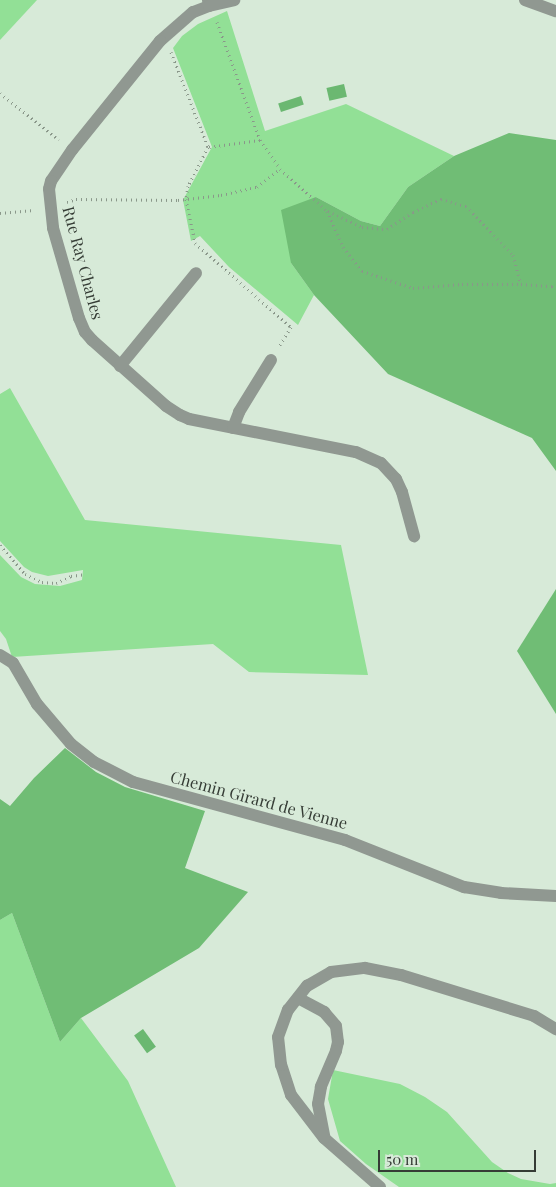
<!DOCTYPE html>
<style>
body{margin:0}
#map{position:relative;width:556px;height:1187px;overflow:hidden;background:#d7ead8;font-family:"Playfair Display",serif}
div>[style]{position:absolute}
.green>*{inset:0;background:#92e096}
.forest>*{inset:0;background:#70bd75}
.water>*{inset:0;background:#6bb871;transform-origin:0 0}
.path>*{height:3px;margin-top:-1.5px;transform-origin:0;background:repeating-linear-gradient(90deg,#8a978a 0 1px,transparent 0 5px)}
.minor>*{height:12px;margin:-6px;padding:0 6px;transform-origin:6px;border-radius:6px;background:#909891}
span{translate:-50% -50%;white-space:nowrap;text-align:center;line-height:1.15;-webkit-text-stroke:5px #d7ead8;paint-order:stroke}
.street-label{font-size:16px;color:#353c35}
.scale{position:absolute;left:378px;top:1150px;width:158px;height:22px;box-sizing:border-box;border:2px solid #353c35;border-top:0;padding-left:6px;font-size:15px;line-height:18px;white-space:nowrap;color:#353c35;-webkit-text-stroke:4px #d7ead8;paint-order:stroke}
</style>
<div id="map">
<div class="green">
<div style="clip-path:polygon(0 0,37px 0,0 40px)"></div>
<div style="clip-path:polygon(227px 11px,265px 131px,346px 104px,454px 156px,408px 187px,380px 226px,361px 221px,316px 197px,291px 263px,314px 295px,298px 325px,229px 267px,200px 236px,191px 241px,183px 200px,212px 147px,173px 48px,182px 36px,198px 24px)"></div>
<div style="clip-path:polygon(10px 388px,85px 520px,341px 545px,368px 675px,249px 672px,213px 644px,12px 657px,6px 639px,0 631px,0 555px,21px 577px,35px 584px,60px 586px,82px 580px,83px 570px,48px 576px,32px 572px,24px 567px,0 541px,0 394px)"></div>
<div style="clip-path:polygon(12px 913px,60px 1042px,81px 1018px,128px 1081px,176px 1187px,0 1187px,0 920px)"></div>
<div style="clip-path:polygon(333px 1070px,400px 1084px,425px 1097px,447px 1112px,492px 1162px,508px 1173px,521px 1179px,550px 1184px,556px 1183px,556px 1187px,399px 1187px,366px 1164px,340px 1141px,328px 1099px)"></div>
</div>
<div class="forest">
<div style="clip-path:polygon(509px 133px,556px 140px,556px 471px,532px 438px,388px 374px,314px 295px,291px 263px,281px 210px,316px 197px,361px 221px,380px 226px,408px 187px,454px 156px)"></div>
<div style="clip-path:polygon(556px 589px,556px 714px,517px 651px)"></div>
<div style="clip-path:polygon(65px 748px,96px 772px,125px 787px,205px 811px,185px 868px,248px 892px,199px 948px,81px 1018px,60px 1042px,12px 913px,0 920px,0 799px,10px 806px,34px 778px)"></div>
</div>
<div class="water">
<div style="left:344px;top:84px;width:13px;height:18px;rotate:77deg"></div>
<div style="left:301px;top:96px;width:9px;height:24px;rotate:72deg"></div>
<div style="left:143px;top:1029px;width:22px;height:11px;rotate:54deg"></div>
</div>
<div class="path">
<div style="left:217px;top:22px;width:126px;rotate:70deg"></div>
<div style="left:260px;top:140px;width:35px;rotate:55deg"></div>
<div style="left:280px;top:169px;width:63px;rotate:41.8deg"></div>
<div style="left:327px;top:211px;width:39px;rotate:66deg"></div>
<div style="left:343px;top:247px;width:31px;rotate:52deg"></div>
<div style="left:362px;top:271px;width:54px;rotate:18.4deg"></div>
<div style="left:413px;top:288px;width:49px;rotate:-4.7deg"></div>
<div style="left:462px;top:284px;width:59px"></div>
<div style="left:521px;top:284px;width:31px;rotate:4deg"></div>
<div style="left:552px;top:286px;width:4px;rotate:27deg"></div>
<div style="left:171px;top:52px;width:102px;rotate:68.7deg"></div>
<div style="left:0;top:93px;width:75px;rotate:38.5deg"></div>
<div style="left:260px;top:140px;width:52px;rotate:172.3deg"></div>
<div style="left:208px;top:147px;width:44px;rotate:117.1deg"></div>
<div style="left:188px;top:186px;width:13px;rotate:99deg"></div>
<div style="left:186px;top:199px;width:45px;rotate:78.4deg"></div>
<div style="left:195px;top:243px;width:128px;rotate:41.2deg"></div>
<div style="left:291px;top:327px;width:22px;rotate:122deg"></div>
<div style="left:67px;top:202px;width:9px;rotate:-18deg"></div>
<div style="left:76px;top:199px;width:102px;rotate:0.6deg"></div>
<div style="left:178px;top:200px;width:43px;rotate:-6.6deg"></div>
<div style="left:221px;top:195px;width:37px;rotate:-13deg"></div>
<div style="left:257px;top:187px;width:29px;rotate:-38deg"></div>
<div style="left:328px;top:211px;width:38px;rotate:25deg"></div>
<div style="left:362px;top:227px;width:25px;rotate:5deg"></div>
<div style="left:387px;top:229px;width:31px;rotate:-33deg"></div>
<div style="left:413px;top:212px;width:31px;rotate:-25deg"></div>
<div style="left:441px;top:199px;width:26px;rotate:16deg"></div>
<div style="left:466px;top:206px;width:68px;rotate:46.2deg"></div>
<div style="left:513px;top:255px;width:30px;rotate:75deg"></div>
<div style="left:0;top:213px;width:34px;rotate:-5deg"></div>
<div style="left:0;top:545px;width:38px;rotate:49deg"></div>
<div style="left:25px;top:574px;width:19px;rotate:25deg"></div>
<div style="left:42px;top:582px;width:14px;rotate:4deg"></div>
<div style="left:56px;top:583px;width:17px;rotate:-25deg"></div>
<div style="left:71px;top:576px;width:15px;rotate:-8deg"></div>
</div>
<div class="minor">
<div style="left:208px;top:0;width:6px;rotate:81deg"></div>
<div style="left:209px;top:6px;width:17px;rotate:159deg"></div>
<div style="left:193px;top:12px;width:44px;rotate:138.7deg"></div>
<div style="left:160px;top:41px;width:140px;rotate:128.9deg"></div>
<div style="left:72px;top:150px;width:37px;rotate:124deg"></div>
<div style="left:51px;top:181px;width:8px;rotate:104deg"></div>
<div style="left:49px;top:189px;width:39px;rotate:84deg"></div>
<div style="left:53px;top:228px;width:94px;rotate:73.9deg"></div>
<div style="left:79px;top:318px;width:15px;rotate:67deg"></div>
<div style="left:85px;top:332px;width:11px;rotate:49deg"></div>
<div style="left:92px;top:340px;width:99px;rotate:41.7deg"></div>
<div style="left:166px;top:406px;width:17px;rotate:33deg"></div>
<div style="left:180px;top:415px;width:10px;rotate:24deg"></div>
<div style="left:189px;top:419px;width:170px;rotate:11.2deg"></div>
<div style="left:356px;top:452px;width:27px;rotate:24deg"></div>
<div style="left:381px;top:463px;width:22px;rotate:47deg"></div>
<div style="left:396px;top:479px;width:14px;rotate:65deg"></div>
<div style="left:402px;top:492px;width:46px;rotate:74.7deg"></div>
<div style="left:525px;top:0;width:33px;rotate:20deg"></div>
<div style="left:209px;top:6px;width:26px;rotate:-13deg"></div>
<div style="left:120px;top:366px;width:120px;rotate:-50.7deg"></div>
<div style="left:233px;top:428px;width:17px;rotate:-69deg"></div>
<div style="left:239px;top:412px;width:61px;rotate:-58.4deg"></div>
<div style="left:0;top:655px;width:15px;rotate:32deg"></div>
<div style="left:13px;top:663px;width:48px;rotate:59.7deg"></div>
<div style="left:37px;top:704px;width:52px;rotate:49.6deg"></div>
<div style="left:71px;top:744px;width:29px;rotate:38deg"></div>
<div style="left:94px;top:762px;width:44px;rotate:27.1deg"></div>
<div style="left:133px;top:782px;width:220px;rotate:15.3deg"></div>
<div style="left:345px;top:840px;width:128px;rotate:21.6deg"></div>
<div style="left:464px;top:887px;width:37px;rotate:9deg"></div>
<div style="left:501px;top:893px;width:55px;rotate:3.1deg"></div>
<div style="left:298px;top:998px;width:30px;rotate:28deg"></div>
<div style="left:324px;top:1012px;width:18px;rotate:49deg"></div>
<div style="left:336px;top:1026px;width:16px;rotate:83deg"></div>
<div style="left:338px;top:1042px;width:9px;rotate:103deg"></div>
<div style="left:336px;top:1051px;width:39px;rotate:113deg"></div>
<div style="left:321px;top:1087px;width:17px;rotate:100deg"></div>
<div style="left:318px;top:1104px;width:33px;rotate:79deg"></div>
<div style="left:380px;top:1187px;width:74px;rotate:-138.8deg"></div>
<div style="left:324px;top:1138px;width:54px;rotate:-127.5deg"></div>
<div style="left:291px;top:1095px;width:32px;rotate:-108deg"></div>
<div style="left:281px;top:1065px;width:28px;rotate:-96deg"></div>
<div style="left:278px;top:1037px;width:29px;rotate:-70deg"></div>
<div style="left:288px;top:1010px;width:31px;rotate:-52deg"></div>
<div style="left:307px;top:986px;width:28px;rotate:-30deg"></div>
<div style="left:331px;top:972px;width:34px;rotate:-7deg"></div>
<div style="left:365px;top:968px;width:37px;rotate:11deg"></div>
<div style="left:401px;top:975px;width:139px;rotate:17.1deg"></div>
<div style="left:534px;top:1016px;width:26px;rotate:31deg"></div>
</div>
<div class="street-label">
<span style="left:83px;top:263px;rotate:75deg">Rue Ray Charles</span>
<span style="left:259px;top:800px;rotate:15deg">Chemin Girard de Vienne</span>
</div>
<div class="scale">50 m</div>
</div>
